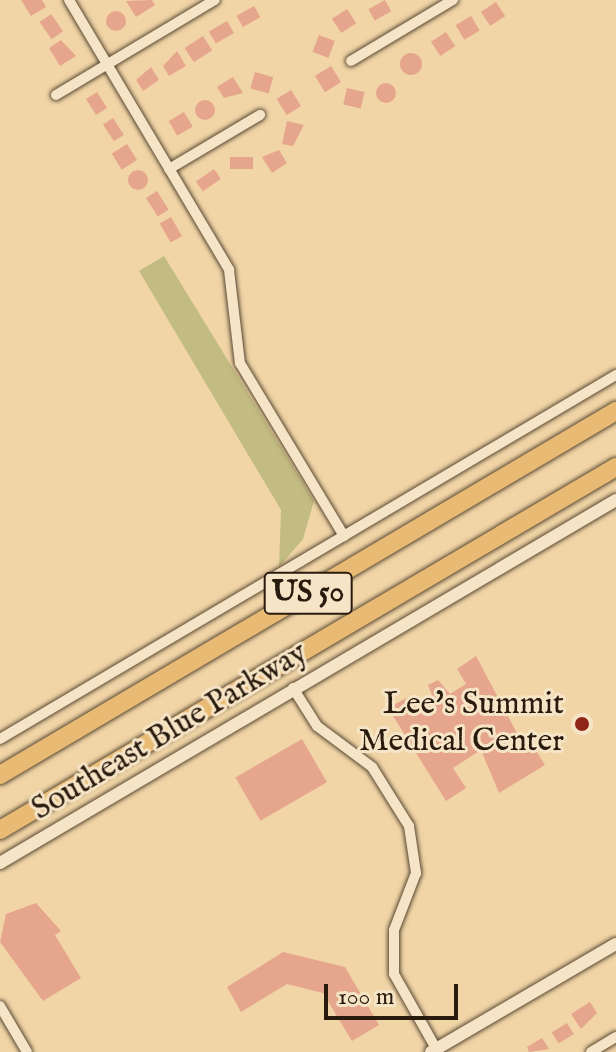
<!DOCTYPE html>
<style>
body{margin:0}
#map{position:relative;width:616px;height:1052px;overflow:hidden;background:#f1d5a7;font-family:"IM FELL English",serif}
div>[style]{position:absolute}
.green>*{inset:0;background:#c2bb82}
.building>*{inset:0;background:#e6a68d;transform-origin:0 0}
.round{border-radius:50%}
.roads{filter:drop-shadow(0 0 2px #5a4a34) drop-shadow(0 0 2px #5a4a34)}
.minor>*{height:10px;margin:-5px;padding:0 5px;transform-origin:5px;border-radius:5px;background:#f6e4c6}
.tertiary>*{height:12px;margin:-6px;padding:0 6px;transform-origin:6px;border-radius:6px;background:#f6e4c6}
.motorway>*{height:18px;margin:-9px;padding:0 9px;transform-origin:9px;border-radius:9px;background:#e8ba74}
.dots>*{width:22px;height:22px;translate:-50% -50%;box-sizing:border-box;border:4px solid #f6e4c6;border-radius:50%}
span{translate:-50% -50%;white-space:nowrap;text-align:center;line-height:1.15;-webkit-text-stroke:6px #f6e4c6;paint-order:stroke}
.shield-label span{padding:2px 6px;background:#f6e4c6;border:2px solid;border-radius:6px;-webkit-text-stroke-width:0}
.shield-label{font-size:30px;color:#281b0e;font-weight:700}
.poi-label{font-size:32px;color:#281b0e}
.right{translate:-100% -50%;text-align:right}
.street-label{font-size:32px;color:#281b0e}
.scale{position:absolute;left:324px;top:984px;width:134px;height:36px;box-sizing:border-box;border:4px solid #281b0e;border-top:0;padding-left:10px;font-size:24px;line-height:28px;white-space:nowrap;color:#281b0e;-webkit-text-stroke:6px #f6e4c6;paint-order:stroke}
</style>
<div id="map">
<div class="green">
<div style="clip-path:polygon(164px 256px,314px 501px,303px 539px,279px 567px,281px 510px,139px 271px)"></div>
</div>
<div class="building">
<div style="clip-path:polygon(21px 0,42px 0,46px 7px,31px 16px)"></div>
<div style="clip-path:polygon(152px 0,155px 5px,136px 17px,126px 1px)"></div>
<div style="left:385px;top:0;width:13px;height:19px;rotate:61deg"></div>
<div style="left:496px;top:2px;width:17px;height:18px;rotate:57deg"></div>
<div style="left:254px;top:6px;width:13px;height:20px;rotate:61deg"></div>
<div style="left:347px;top:9px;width:17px;height:18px;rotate:57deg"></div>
<div class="round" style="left:106px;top:11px;width:20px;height:20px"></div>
<div style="left:51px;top:14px;width:21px;height:14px;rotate:55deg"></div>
<div style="left:471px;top:16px;width:17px;height:18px;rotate:59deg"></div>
<div style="left:227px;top:21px;width:14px;height:21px;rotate:60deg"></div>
<div style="left:446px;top:32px;width:17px;height:18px;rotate:57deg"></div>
<div style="left:319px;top:35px;width:17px;height:18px;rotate:21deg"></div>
<div style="left:203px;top:36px;width:17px;height:22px;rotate:57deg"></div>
<div style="clip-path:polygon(61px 40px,76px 56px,60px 66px,49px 48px)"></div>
<div style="clip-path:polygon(177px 51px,186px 66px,169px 76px,163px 66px)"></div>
<div class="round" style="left:400px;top:53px;width:22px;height:22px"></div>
<div style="left:331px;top:66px;width:19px;height:19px;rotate:58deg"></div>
<div style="clip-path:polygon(151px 67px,159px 80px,143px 91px,136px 80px)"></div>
<div style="left:255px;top:72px;width:19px;height:17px;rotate:16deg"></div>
<div style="clip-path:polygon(233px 77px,243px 93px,224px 98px,217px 87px)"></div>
<div class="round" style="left:376px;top:83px;width:20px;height:20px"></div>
<div style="left:347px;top:88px;width:18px;height:17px;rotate:13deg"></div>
<div style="left:291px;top:90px;width:19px;height:17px;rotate:58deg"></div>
<div style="left:97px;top:92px;width:19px;height:13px;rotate:58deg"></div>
<div class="round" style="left:195px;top:100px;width:20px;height:20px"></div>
<div style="left:184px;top:112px;width:17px;height:18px;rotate:59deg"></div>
<div style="left:113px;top:118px;width:20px;height:12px;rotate:57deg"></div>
<div style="clip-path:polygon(287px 121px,304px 125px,293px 146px,282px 144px)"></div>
<div style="left:127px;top:144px;width:19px;height:18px;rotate:58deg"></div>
<div style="clip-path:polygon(279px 150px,287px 163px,272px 173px,262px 157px)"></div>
<div style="left:253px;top:157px;width:12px;height:23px;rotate:90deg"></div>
<div style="left:214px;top:169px;width:12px;height:22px;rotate:55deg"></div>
<div class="round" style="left:128px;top:170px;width:20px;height:20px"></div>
<div style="left:157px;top:191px;width:22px;height:13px;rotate:58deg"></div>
<div style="left:171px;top:217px;width:22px;height:13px;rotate:60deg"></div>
<div style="clip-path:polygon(476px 656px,519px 737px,525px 733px,545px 765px,499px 793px,481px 750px,453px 768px,466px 788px,446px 801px,388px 708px,410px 696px,419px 712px,435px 703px,428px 685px,438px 680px,450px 694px,466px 684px,457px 669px)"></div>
<div style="left:302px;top:739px;width:50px;height:77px;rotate:60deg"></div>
<div style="clip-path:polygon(36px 903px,61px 931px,55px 935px,81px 978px,43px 1001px,0 942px,6px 914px)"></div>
<div style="clip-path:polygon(283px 952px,345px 967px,379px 1025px,352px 1041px,323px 993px,287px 984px,241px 1012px,227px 987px)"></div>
<div style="clip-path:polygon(590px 1002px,597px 1013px,581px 1029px,571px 1014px)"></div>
<div style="left:567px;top:1023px;width:13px;height:18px;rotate:58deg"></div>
<div style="clip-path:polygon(542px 1038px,549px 1049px,529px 1052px,527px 1047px)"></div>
</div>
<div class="roads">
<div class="minor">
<div style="left:69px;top:0;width:314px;rotate:59.3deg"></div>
<div style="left:229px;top:270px;width:94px;rotate:83.3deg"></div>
<div style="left:240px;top:363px;width:202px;rotate:59deg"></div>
<div style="left:351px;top:61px;width:119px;rotate:-30.9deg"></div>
<div style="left:56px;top:95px;width:185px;rotate:-30.9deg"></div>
<div style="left:169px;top:169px;width:106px;rotate:-30.7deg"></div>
<div style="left:293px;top:688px;width:45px;rotate:57.7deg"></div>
<div style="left:317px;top:726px;width:69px;rotate:36.7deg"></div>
<div style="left:372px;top:767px;width:70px;rotate:57.9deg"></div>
<div style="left:409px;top:826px;width:48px;rotate:81.5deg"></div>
<div style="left:416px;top:873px;width:61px;rotate:111.1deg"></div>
<div style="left:394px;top:930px;width:44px;rotate:90deg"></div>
<div style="left:394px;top:974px;width:90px;rotate:60.6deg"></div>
<div style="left:0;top:739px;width:716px;rotate:-30.58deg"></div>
<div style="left:0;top:1006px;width:53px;rotate:59.6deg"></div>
<div style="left:591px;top:1052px;width:29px;rotate:-31deg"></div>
</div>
<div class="tertiary">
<div style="left:0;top:863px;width:715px;rotate:-30.51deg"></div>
<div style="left:431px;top:1052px;width:214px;rotate:-30.3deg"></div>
</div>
<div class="motorway">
<div style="left:0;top:775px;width:716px;rotate:-30.58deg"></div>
<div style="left:0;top:830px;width:715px;rotate:-30.51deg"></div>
</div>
</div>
<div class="dots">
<div style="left:582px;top:724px;background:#8f2418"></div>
</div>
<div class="shield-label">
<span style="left:308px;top:593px">US 50</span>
</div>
<div class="poi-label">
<span class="right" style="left:564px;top:724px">Lee's Summit<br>Medical Center</span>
</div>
<div class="street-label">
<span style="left:170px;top:732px;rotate:-31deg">Southeast Blue Parkway</span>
</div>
<div class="scale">100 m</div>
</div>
